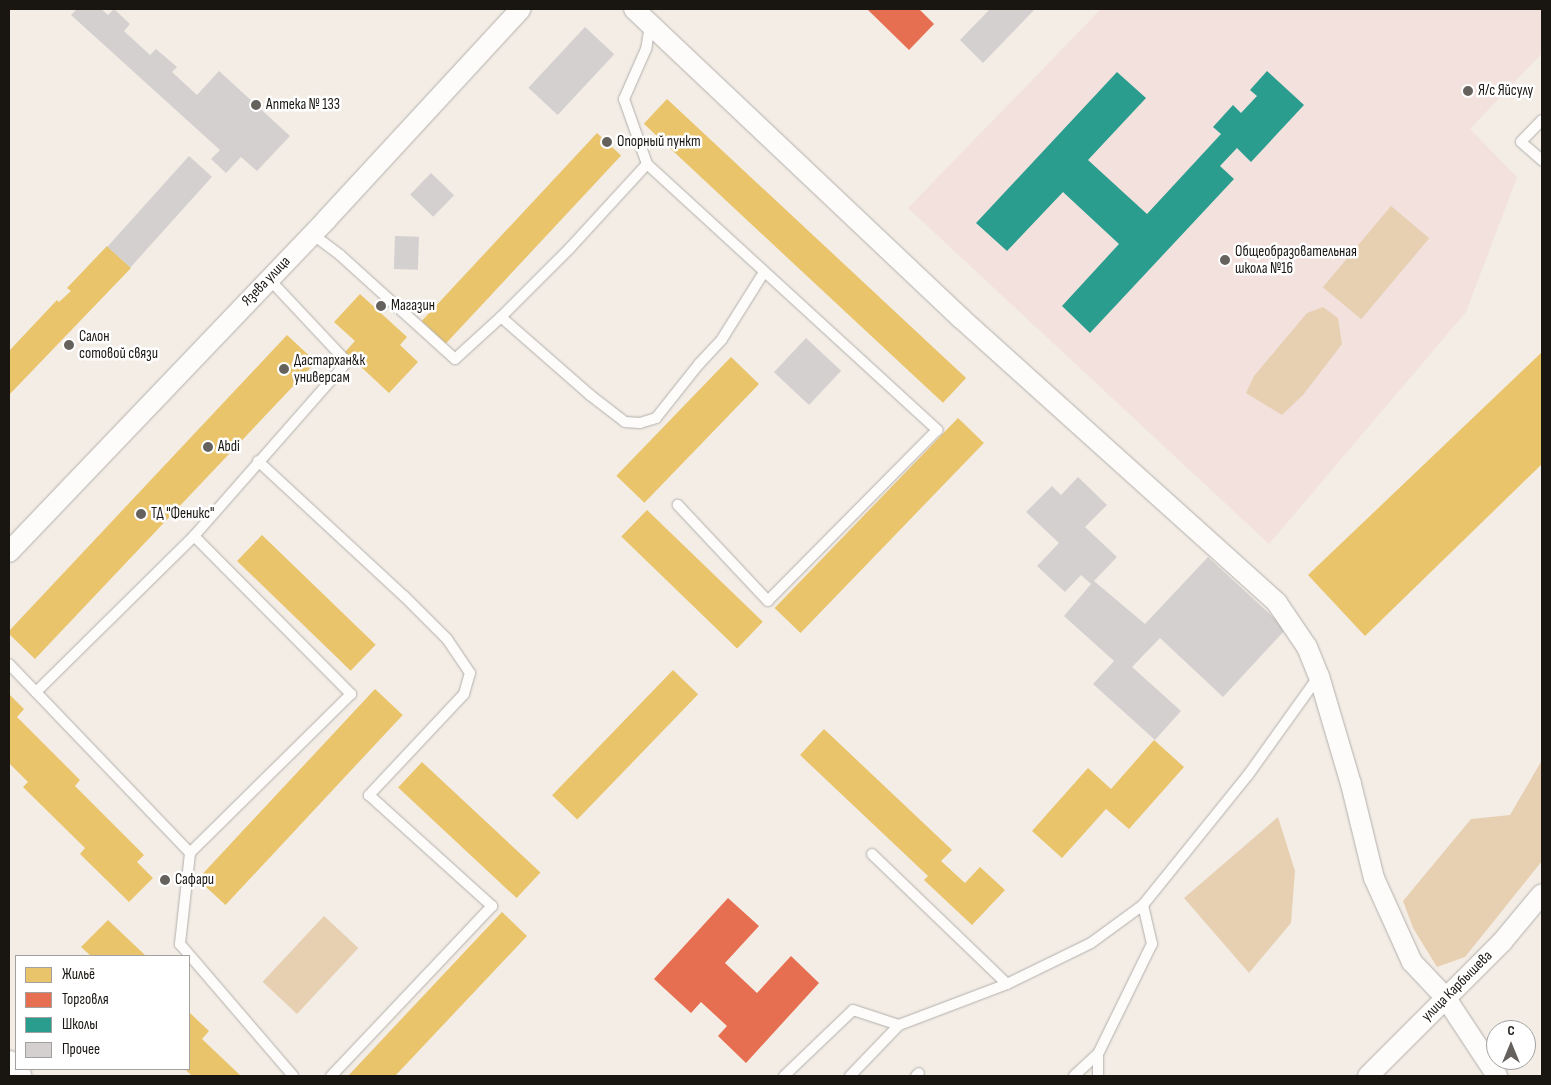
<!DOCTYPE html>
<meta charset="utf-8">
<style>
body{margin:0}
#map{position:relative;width:1551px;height:1085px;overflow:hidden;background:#f3ede6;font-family:"Sofia Sans Condensed",sans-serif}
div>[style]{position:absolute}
.education>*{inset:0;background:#f3e1dd}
.green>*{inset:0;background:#e7d0b2;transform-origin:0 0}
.homes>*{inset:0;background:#e9c46a;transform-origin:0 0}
.shops>*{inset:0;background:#e76f51}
.schools>*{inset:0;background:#2a9d8f}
.building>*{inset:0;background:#d3d0cf;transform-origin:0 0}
.roads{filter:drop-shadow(0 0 1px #b3afaa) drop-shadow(0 0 1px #b3afaa)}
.lane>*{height:10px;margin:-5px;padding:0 5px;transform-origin:5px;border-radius:5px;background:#fdfcfb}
.street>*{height:20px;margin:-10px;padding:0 10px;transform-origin:10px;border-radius:10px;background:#fdfcfb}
.secondary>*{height:28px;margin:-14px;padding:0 14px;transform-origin:14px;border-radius:14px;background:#fdfcfb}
.dots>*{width:14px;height:14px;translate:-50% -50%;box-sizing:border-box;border:2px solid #fff;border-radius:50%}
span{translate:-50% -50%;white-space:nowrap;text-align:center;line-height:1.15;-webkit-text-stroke:5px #fff;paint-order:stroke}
.poi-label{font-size:15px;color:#191511}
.left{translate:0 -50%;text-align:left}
.street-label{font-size:15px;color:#191511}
.frame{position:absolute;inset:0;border:10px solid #191511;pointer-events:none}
.legend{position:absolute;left:15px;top:955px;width:175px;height:115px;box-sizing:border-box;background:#fff;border:1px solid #a3a1a0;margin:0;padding:6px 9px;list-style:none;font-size:15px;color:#191511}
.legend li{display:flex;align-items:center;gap:10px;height:25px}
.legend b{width:25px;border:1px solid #a3a1a0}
.north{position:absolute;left:1486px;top:1020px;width:50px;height:50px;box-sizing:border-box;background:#fff;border:1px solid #a3a1a0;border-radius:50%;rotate:0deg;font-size:14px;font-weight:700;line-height:20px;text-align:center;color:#191511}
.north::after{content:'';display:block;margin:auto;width:18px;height:22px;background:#65615c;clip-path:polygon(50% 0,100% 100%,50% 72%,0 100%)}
</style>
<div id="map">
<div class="education">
<div style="clip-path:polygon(1101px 9px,1542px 9px,1542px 53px,1470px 129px,1517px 177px,1466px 312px,1269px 544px,908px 208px)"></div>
</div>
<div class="green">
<div style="left:1391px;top:206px;width:50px;height:106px;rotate:40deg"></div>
<div style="clip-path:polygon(1323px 307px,1338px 318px,1342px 344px,1303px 395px,1282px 415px,1246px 393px,1254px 376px,1307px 313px)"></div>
<div style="clip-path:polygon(1542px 760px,1542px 861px,1465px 957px,1437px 967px,1413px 928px,1403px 901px,1471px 819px,1510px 815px)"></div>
<div style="clip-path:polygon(1278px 817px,1295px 871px,1291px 923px,1249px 973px,1184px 898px)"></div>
<div style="left:324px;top:916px;width:47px;height:90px;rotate:43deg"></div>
</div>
<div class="homes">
<div style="left:667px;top:99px;width:409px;height:34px;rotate:43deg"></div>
<div style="left:597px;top:133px;width:33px;height:257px;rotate:43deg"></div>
<div style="clip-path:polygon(107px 246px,131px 268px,9px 395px,9px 351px,57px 300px,59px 302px,71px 291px,67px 288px)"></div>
<div style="clip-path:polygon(360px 294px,407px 337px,400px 345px,418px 362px,389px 393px,345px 352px,355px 341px,334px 322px)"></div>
<div style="clip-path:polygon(287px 335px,316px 362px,35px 659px,9px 634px,9px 631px)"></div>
<div style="clip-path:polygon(1542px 352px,1542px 464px,1365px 636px,1308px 575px)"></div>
<div style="left:731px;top:357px;width:39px;height:165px;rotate:44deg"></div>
<div style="left:958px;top:418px;width:36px;height:264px;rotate:44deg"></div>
<div style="left:647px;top:510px;width:161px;height:37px;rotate:44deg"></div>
<div style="left:262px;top:535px;width:158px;height:36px;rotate:44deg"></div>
<div style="left:673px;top:670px;width:35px;height:174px;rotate:44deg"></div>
<div style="left:375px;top:689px;width:38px;height:260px;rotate:43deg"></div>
<div style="clip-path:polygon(9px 694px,24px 709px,17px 717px,80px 780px,75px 786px,144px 855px,137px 862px,153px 878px,129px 902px,80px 854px,85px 848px,23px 787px,28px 782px,9px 763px)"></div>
<div style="clip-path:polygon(824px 729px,952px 850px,941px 861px,965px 883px,980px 867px,1005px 890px,972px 925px,924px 880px,928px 876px,800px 755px)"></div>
<div style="clip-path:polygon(1154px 740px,1184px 767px,1129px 829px,1106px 809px,1062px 858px,1032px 831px,1088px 768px,1111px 789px)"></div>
<div style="left:422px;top:762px;width:162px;height:35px;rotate:43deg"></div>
<div style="clip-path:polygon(502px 912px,527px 936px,395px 1076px,348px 1076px)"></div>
<div style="clip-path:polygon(108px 920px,146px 956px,91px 956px,81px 947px)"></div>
<div style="clip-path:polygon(189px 1012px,209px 1031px,202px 1039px,241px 1076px,192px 1076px,185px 1069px,189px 1069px)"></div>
</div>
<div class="shops">
<div style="clip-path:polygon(867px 9px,919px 9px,934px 24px,909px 50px)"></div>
<div style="clip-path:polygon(728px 898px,759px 926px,725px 963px,757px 993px,791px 956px,819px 983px,746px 1063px,718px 1036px,727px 1026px,701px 1002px,691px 1013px,654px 979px)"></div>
</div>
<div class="schools">
<div style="clip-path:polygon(1267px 71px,1304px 105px,1251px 162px,1237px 148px,1220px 166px,1234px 179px,1090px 333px,1062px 306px,1119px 244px,1063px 192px,1007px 251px,976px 223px,1117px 72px,1146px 98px,1088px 160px,1147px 214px,1221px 134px,1213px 127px,1233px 105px,1241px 113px,1257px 96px,1250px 90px)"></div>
</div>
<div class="building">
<div style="clip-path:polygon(77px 9px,101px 9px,108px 15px,114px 9px,130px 24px,124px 31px,150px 55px,156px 49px,177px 67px,172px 72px,197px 95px,219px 71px,290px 136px,257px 171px,241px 157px,226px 173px,211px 159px,220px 150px,71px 15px)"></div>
<div style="clip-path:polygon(990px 9px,1035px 9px,983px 63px,960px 40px)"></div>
<div style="left:585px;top:27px;width:40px;height:83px;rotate:43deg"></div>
<div style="left:189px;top:156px;width:31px;height:122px;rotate:42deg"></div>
<div style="left:431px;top:173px;width:32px;height:30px;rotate:44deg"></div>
<div style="left:395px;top:236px;width:24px;height:33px;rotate:2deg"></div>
<div style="left:806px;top:338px;width:48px;height:47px;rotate:43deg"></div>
<div style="clip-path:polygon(1078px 477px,1107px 505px,1085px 527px,1117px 557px,1094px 581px,1145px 624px,1208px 557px,1286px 629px,1223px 697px,1160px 638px,1132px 667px,1181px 711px,1155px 740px,1093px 684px,1114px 661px,1064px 616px,1091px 584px,1081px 575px,1065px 592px,1037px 566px,1059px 543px,1026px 512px,1052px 486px,1061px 495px)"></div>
</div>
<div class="roads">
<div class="lane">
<div style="left:650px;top:25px;width:24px;rotate:99deg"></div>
<div style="left:646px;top:49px;width:55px;rotate:113.7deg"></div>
<div style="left:624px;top:99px;width:69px;rotate:70.5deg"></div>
<div style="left:647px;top:164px;width:394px;rotate:42.5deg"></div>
<div style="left:937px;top:430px;width:240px;rotate:134.7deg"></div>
<div style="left:768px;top:601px;width:132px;rotate:-133.2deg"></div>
<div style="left:1542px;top:120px;width:30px;rotate:134deg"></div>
<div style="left:1521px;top:142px;width:28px;rotate:41deg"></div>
<div style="left:311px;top:233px;width:36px;rotate:37deg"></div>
<div style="left:340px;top:255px;width:155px;rotate:42.1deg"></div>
<div style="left:455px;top:359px;width:62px;rotate:-42.4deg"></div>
<div style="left:501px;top:317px;width:98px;rotate:-45deg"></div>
<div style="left:570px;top:248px;width:114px;rotate:-47.5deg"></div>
<div style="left:501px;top:317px;width:118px;rotate:41.2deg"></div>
<div style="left:590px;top:395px;width:44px;rotate:37.6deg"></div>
<div style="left:625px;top:422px;width:15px;rotate:4deg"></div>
<div style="left:640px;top:423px;width:17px;rotate:-17deg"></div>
<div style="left:656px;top:418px;width:69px;rotate:-51.5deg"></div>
<div style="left:699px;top:364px;width:34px;rotate:-47deg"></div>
<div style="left:722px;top:339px;width:79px;rotate:-57.9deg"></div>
<div style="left:258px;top:461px;width:199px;rotate:42.8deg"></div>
<div style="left:404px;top:596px;width:61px;rotate:45deg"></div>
<div style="left:447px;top:639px;width:41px;rotate:55.9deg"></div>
<div style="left:470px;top:673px;width:22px;rotate:106deg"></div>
<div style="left:464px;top:694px;width:139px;rotate:133.2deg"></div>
<div style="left:369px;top:795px;width:166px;rotate:42.1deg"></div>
<div style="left:492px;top:906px;width:234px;rotate:133.4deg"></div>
<div style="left:194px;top:536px;width:223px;rotate:45.2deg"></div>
<div style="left:351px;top:694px;width:226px;rotate:135.4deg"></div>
<div style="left:190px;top:853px;width:92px;rotate:96.3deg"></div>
<div style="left:180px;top:944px;width:174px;rotate:49.4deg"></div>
<div style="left:9px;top:664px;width:262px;rotate:46.2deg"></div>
<div style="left:36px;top:692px;width:222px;rotate:-44.6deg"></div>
<div style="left:194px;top:536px;width:232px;rotate:-48.7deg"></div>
<div style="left:347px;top:362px;width:115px;rotate:-133.2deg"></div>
<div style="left:872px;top:854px;width:187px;rotate:43.9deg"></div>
<div style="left:1098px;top:1054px;width:22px;rotate:90deg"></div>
<div style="left:784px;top:1076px;width:95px;rotate:-43.7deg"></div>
<div style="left:853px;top:1010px;width:48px;rotate:18.1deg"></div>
<div style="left:899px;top:1025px;width:116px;rotate:-20.8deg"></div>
<div style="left:1007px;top:984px;width:93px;rotate:-26deg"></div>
<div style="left:1091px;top:943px;width:64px;rotate:-36.2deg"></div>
<div style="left:1143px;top:905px;width:167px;rotate:-51.1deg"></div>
<div style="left:1248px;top:775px;width:122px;rotate:-54.4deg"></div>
<div style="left:850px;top:1076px;width:71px;rotate:-46.1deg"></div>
<div style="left:916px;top:1076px;width:4px;rotate:-45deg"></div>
<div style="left:1074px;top:1076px;width:33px;rotate:-43deg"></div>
<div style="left:1098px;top:1054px;width:123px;rotate:-63.9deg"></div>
<div style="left:1152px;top:944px;width:40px;rotate:-103deg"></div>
</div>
<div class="street">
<div style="left:634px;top:9px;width:451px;rotate:43.4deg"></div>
<div style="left:962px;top:319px;width:424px;rotate:42deg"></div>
<div style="left:1277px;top:603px;width:53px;rotate:55.7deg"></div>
<div style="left:1307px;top:647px;width:31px;rotate:68deg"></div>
<div style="left:1319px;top:676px;width:113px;rotate:73.5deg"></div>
<div style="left:1351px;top:784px;width:97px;rotate:76.3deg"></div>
<div style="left:1374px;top:878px;width:92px;rotate:65.7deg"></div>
<div style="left:1412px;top:962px;width:48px;rotate:46.7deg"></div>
<div style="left:1445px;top:997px;width:95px;rotate:56.6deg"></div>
<div style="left:9px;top:552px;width:459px;rotate:-46.3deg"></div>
<div style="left:326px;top:220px;width:287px;rotate:-47.3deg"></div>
<div style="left:1368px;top:1076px;width:190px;rotate:-45deg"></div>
<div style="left:1502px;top:942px;width:62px;rotate:-50.2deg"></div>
</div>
<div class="secondary">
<div style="left:9px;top:1065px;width:14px;rotate:54deg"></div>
</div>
</div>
<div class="dots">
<div style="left:1468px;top:91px;background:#65615c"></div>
<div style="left:256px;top:105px;background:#65615c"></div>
<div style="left:607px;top:142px;background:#65615c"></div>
<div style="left:1225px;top:260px;background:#65615c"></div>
<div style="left:381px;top:306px;background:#65615c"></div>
<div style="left:69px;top:345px;background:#65615c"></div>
<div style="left:284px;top:369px;background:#65615c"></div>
<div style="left:208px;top:447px;background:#65615c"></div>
<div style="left:141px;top:514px;background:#65615c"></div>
<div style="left:165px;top:880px;background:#65615c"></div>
</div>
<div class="poi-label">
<span class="left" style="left:1478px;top:91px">Я/c Яйсулу</span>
<span class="left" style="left:266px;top:105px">Аптека № 133</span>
<span class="left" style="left:617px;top:142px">Опорный пункт</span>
<span class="left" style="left:1235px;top:260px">Общеобразовательная<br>школа №16</span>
<span class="left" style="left:391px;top:306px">Магазин</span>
<span class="left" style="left:79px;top:345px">Салон<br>сотовой связи</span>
<span class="left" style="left:294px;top:369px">Дастархан&amp;к<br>универсам</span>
<span class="left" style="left:218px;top:447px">Abdi</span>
<span class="left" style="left:151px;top:514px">ТД "Феникс"</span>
<span class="left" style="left:175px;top:880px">Сафари</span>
</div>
<div class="street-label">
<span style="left:266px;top:281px;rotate:-46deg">Язева улица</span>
<span style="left:1457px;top:986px;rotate:-45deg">улица Карбышева</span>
</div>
<div class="frame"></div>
<ul class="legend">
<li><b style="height:14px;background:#e9c46a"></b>Жильё</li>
<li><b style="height:14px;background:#e76f51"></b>Торговля</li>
<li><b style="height:14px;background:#2a9d8f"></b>Школы</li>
<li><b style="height:14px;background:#d3d0cf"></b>Прочее</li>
</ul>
<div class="north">С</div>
</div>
